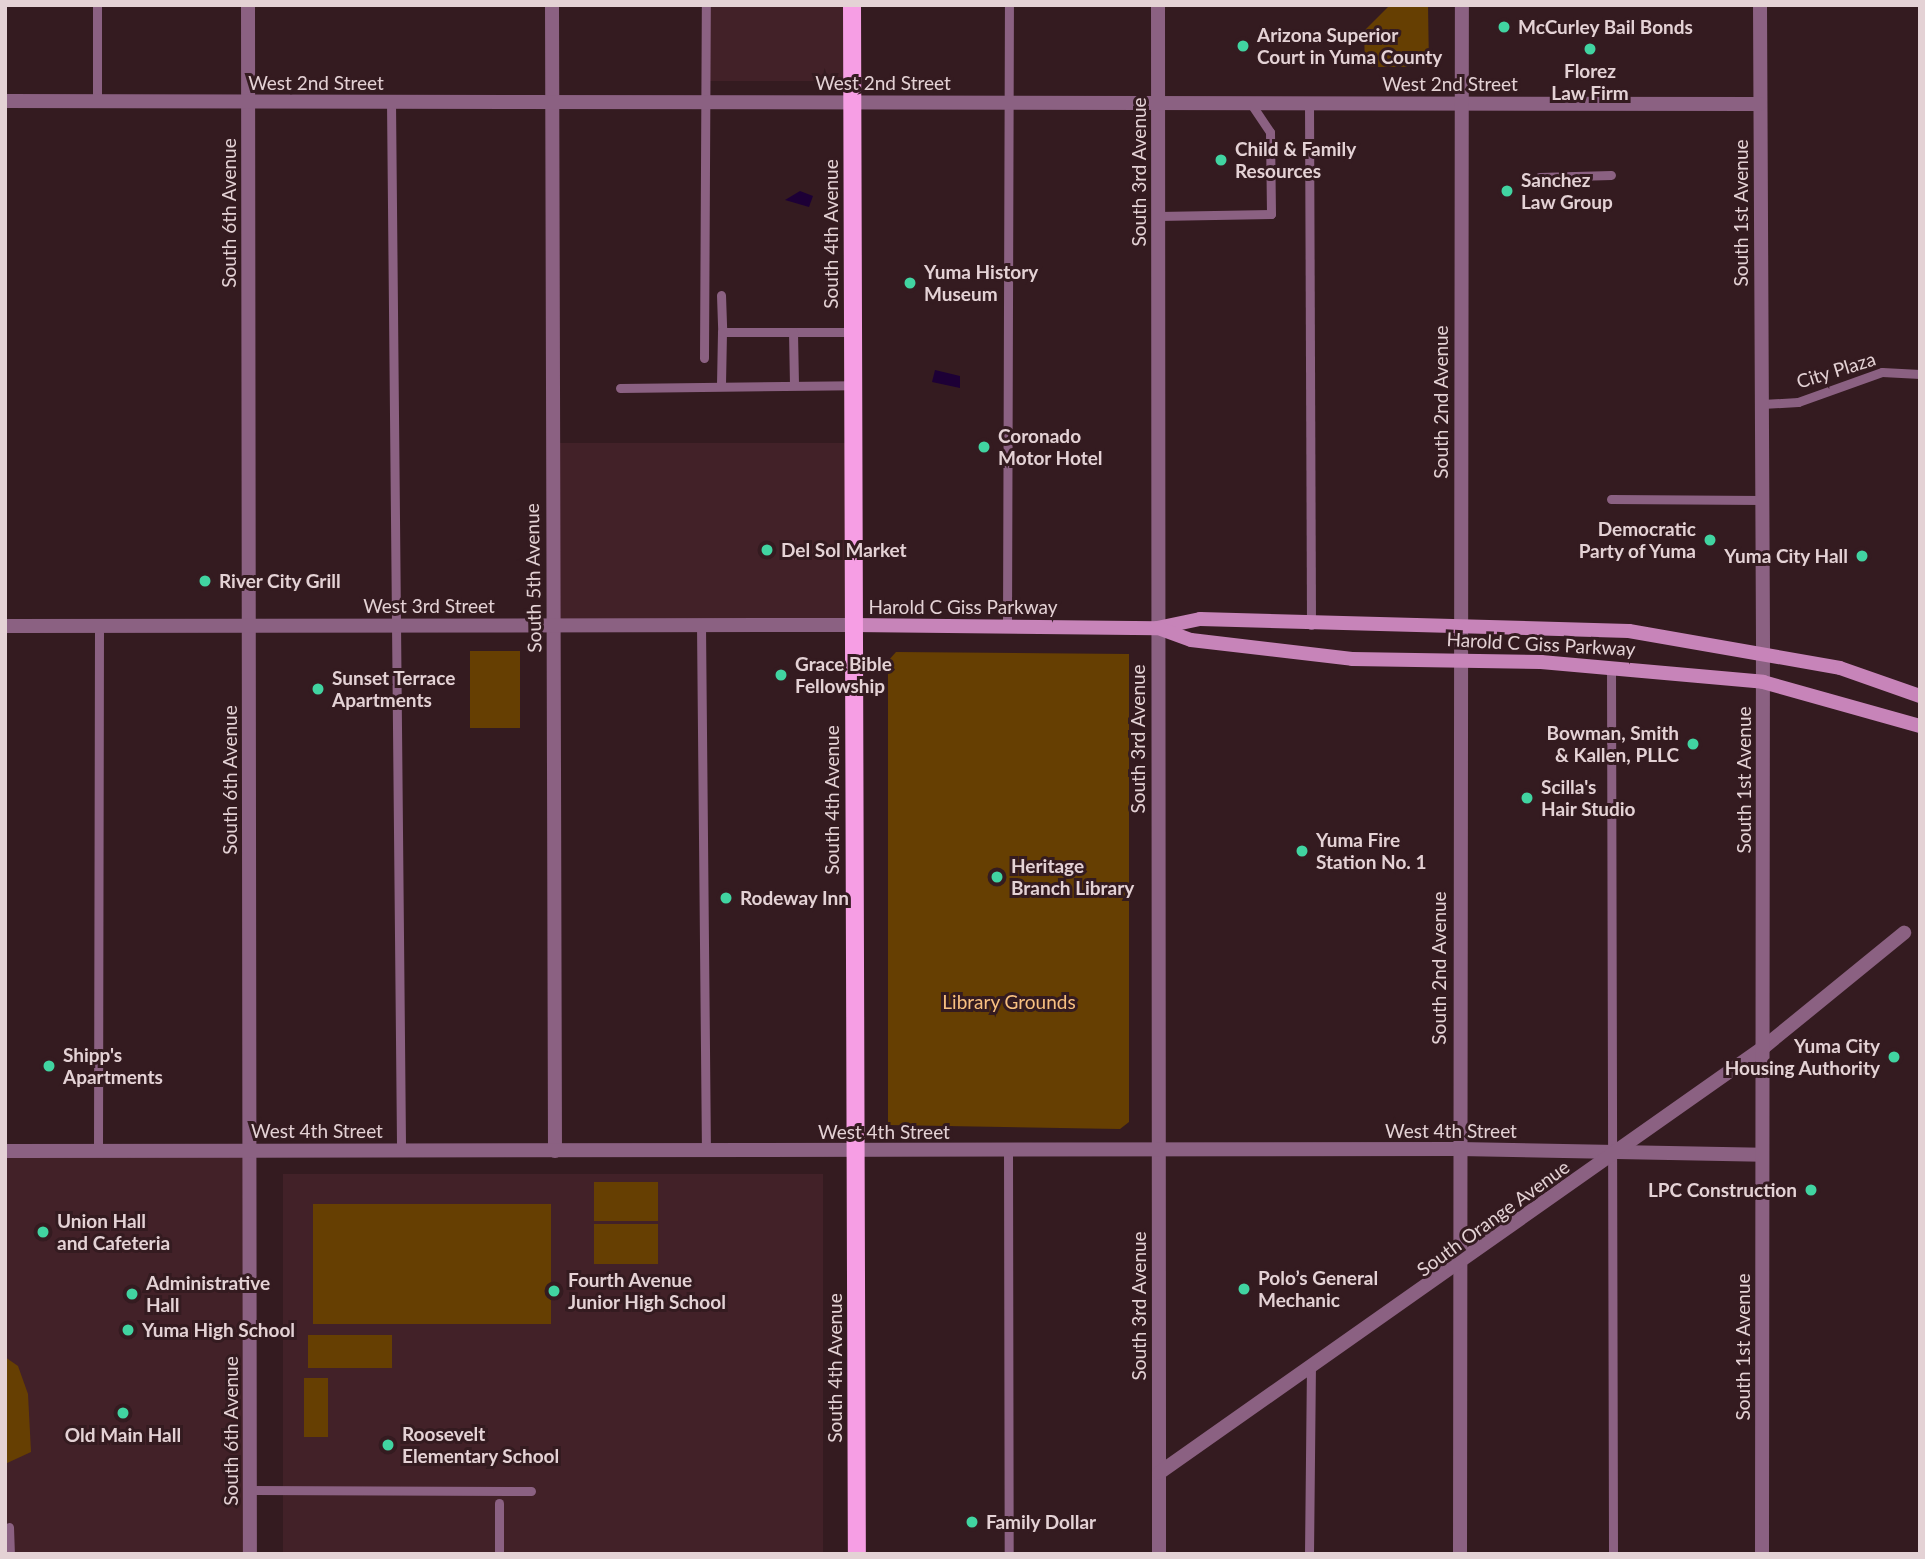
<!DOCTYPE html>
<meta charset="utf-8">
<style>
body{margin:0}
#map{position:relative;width:1925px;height:1559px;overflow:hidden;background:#341b20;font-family:Lato,sans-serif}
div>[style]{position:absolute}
.built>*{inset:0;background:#422128;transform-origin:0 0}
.green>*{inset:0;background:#663f02;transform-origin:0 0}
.water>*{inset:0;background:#1d0036}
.service>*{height:9px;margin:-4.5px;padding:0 4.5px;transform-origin:4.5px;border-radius:4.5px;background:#8b6182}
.minor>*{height:14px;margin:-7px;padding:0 7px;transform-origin:7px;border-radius:7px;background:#8b6182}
.tertiary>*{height:14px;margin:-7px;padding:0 7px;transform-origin:7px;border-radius:7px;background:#8b6182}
.secondary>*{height:14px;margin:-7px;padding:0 7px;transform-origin:7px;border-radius:7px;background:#c784b9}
.primary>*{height:18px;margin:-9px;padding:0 9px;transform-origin:9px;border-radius:9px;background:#f69ee4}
.dots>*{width:19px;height:19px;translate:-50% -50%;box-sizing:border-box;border:4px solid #341b20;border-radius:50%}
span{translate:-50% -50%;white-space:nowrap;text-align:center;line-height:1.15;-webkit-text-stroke:6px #341b20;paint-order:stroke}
.poi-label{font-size:19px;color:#e4d2d5;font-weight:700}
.left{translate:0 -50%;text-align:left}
.right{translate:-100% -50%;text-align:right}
.street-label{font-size:19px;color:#e4d2d5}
.park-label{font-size:19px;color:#f8c080}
.frame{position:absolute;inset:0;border:7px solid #e4d2d5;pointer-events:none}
</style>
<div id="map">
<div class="built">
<div style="left:706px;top:5px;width:146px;height:76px"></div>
<div style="left:853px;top:443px;width:182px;height:301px;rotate:90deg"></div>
<div style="left:5px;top:1150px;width:245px;height:404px"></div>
<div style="left:823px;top:1174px;width:380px;height:540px;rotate:90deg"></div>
</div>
<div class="green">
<div style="clip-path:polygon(1390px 5px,1428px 5px,1429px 67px,1365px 67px,1364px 31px)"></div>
<div style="left:470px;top:651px;width:50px;height:77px"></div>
<div style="clip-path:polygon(896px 652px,1129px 654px,1129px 1122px,1120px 1129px,888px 1125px,888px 661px)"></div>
<div style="left:594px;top:1182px;width:64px;height:39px"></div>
<div style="left:313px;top:1204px;width:238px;height:120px"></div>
<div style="left:594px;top:1224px;width:64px;height:40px"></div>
<div style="left:392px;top:1335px;width:33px;height:84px;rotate:90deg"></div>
<div style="clip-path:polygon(5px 1357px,18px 1366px,28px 1394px,31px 1452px,5px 1464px)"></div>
<div style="left:304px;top:1378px;width:24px;height:59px"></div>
</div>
<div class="water">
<div style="clip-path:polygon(800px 191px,813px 196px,809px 207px,785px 200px)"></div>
<div style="clip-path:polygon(935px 370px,960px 376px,960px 388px,932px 382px)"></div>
</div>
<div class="service">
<div style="left:97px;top:5px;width:96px;rotate:90deg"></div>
<div style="left:391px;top:102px;width:1049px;rotate:89.45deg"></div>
<div style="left:1309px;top:103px;width:522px;rotate:89.78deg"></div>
<div style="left:1539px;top:177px;width:72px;rotate:-1.6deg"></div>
<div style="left:1158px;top:216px;width:113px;rotate:-1deg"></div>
<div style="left:1271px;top:214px;width:82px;rotate:-90.7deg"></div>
<div style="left:1270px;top:132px;width:34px;rotate:-124deg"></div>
<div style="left:721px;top:295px;width:37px;rotate:88deg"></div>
<div style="left:793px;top:332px;width:59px"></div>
<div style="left:704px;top:358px;width:353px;rotate:-89.7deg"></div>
<div style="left:721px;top:384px;width:52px;rotate:-88.9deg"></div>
<div style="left:722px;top:332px;width:71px"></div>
<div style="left:793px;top:332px;width:52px;rotate:88.9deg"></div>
<div style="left:620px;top:388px;width:232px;rotate:-0.7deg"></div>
<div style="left:1762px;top:404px;width:36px;rotate:-3deg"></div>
<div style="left:1798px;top:402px;width:89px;rotate:-19.7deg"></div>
<div style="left:1882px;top:372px;width:38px;rotate:3deg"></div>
<div style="left:1611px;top:499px;width:151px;rotate:0.4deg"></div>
<div style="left:701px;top:625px;width:526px;rotate:89.46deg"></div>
<div style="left:1007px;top:626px;width:621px;rotate:-89.82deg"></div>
<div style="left:1611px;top:667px;width:887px;rotate:89.87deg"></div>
<div style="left:98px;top:1150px;width:524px;rotate:-89.89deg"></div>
<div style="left:1008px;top:1151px;width:403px;rotate:89.9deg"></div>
<div style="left:250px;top:1490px;width:281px;rotate:0.2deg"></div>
<div style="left:499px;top:1503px;width:51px;rotate:90deg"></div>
<div style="left:9px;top:1527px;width:27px;rotate:88deg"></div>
<div style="left:1309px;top:1554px;width:185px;rotate:-89.4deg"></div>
</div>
<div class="minor">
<div style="left:248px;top:5px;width:1549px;rotate:89.93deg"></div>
<div style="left:552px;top:5px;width:1146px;rotate:89.85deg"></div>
<div style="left:1158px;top:5px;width:1468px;rotate:89.96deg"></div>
<div style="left:1760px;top:5px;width:648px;rotate:89.73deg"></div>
<div style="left:5px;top:101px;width:1755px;rotate:0.1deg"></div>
<div style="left:1764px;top:1047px;width:181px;rotate:-39.2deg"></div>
<div style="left:5px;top:1151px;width:1454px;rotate:-0.08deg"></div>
<div style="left:1459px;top:1149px;width:303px;rotate:1.1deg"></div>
<div style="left:1460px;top:1554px;width:1549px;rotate:-89.93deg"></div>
</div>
<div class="tertiary">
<div style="left:5px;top:626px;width:848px;rotate:-0.07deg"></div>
<div style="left:1159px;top:1554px;width:81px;rotate:-90deg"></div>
<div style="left:1159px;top:1473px;width:740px;rotate:-35.15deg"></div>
<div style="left:1762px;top:1554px;width:901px;rotate:-89.94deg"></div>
</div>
<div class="secondary">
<div style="left:853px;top:625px;width:304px;rotate:0.6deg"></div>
<div style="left:1157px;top:628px;width:44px;rotate:-11.8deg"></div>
<div style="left:1200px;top:619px;width:429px;rotate:1.6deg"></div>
<div style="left:1629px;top:631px;width:214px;rotate:9.9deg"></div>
<div style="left:1840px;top:668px;width:85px;rotate:19.3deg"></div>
<div style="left:1158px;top:628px;width:35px;rotate:20deg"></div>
<div style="left:1191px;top:640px;width:162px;rotate:6.7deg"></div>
<div style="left:1352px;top:659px;width:189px;rotate:0.9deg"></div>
<div style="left:1541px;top:662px;width:223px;rotate:5.1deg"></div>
<div style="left:1763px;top:682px;width:163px;rotate:15.7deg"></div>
</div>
<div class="primary">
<div style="left:852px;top:5px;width:1549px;rotate:89.82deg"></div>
</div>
<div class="dots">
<div style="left:1504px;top:27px;background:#41d4a1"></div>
<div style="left:1243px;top:46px;background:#41d4a1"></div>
<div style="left:1590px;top:49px;background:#41d4a1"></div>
<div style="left:1221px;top:160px;background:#41d4a1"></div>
<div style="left:1507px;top:191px;background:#41d4a1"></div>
<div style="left:910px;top:283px;background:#41d4a1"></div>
<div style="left:984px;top:447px;background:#41d4a1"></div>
<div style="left:1710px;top:540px;background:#41d4a1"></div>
<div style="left:767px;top:550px;background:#41d4a1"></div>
<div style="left:1862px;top:556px;background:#41d4a1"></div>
<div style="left:205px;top:581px;background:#41d4a1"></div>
<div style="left:781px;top:675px;background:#41d4a1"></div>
<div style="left:318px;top:689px;background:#41d4a1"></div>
<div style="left:1693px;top:744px;background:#41d4a1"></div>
<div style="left:1527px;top:798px;background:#41d4a1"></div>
<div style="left:1302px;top:851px;background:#41d4a1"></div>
<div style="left:997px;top:877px;background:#41d4a1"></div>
<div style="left:726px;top:898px;background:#41d4a1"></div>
<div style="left:1894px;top:1057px;background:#41d4a1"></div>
<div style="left:49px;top:1066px;background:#41d4a1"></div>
<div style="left:1811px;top:1190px;background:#41d4a1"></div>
<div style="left:43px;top:1232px;background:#41d4a1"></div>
<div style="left:1244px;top:1289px;background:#41d4a1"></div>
<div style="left:554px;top:1291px;background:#41d4a1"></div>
<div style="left:132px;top:1294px;background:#41d4a1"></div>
<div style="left:128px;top:1330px;background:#41d4a1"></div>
<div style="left:123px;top:1413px;background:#41d4a1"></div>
<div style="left:388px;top:1445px;background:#41d4a1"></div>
<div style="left:972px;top:1522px;background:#41d4a1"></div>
</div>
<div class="poi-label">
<span class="left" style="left:1518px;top:27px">McCurley Bail Bonds</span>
<span class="left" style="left:1257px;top:46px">Arizona Superior<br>Court in Yuma County</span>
<span style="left:1590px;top:82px">Florez<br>Law Firm</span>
<span class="left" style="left:1235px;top:160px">Child &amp; Family<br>Resources</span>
<span class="left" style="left:1521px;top:191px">Sanchez<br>Law Group</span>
<span class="left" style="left:924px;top:283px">Yuma History<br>Museum</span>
<span class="left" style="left:998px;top:447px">Coronado<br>Motor Hotel</span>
<span class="right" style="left:1696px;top:540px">Democratic<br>Party of Yuma</span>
<span class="left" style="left:781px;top:550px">Del Sol Market</span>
<span class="right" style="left:1848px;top:556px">Yuma City Hall</span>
<span class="left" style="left:219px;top:581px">River City Grill</span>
<span class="left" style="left:795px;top:675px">Grace Bible<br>Fellowship</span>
<span class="left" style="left:332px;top:689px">Sunset Terrace<br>Apartments</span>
<span class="right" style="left:1679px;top:744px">Bowman, Smith<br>&amp; Kallen, PLLC</span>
<span class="left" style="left:1541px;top:798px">Scilla's<br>Hair Studio</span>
<span class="left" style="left:1316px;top:851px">Yuma Fire<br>Station No. 1</span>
<span class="left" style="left:1011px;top:877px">Heritage<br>Branch Library</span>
<span class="left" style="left:740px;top:898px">Rodeway Inn</span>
<span class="right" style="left:1880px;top:1057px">Yuma City<br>Housing Authority</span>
<span class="left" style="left:63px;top:1066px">Shipp's<br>Apartments</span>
<span class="right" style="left:1797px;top:1190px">LPC Construction</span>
<span class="left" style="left:57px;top:1232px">Union Hall<br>and Cafeteria</span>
<span class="left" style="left:1258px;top:1289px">Polo’s General<br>Mechanic</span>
<span class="left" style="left:568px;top:1291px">Fourth Avenue<br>Junior High School</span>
<span class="left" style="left:146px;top:1294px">Administrative<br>Hall</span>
<span class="left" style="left:142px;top:1330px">Yuma High School</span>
<span class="left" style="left:402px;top:1445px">Roosevelt<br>Elementary School</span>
<span style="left:123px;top:1435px">Old Main Hall</span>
<span class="left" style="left:986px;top:1522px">Family Dollar</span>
</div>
<div class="street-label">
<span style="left:316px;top:83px">West 2nd Street</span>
<span style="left:883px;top:83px">West 2nd Street</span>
<span style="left:1450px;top:84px">West 2nd Street</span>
<span style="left:1139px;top:172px;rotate:-90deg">South 3rd Avenue</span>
<span style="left:229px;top:213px;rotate:-90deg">South 6th Avenue</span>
<span style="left:1741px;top:213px;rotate:-90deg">South 1st Avenue</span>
<span style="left:831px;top:234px;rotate:-90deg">South 4th Avenue</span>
<span style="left:1836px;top:370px;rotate:-17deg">City Plaza</span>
<span style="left:1441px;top:402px;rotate:-90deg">South 2nd Avenue</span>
<span style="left:533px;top:578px;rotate:-91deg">South 5th Avenue</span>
<span style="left:429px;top:606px">West 3rd Street</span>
<span style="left:963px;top:607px">Harold C Giss Parkway</span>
<span style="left:1541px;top:644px;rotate:3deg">Harold C Giss Parkway</span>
<span style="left:1138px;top:739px;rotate:-90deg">South 3rd Avenue</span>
<span style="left:230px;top:780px;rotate:-90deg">South 6th Avenue</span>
<span style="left:1744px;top:780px;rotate:-90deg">South 1st Avenue</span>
<span style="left:832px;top:800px;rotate:-90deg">South 4th Avenue</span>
<span style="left:1439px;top:968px;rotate:-90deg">South 2nd Avenue</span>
<span style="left:317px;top:1131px">West 4th Street</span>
<span style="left:1451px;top:1131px">West 4th Street</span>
<span style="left:884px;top:1132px">West 4th Street</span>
<span style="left:1493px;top:1218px;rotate:-36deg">South Orange Avenue</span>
<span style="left:1139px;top:1306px;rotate:-90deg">South 3rd Avenue</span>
<span style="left:1743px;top:1347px;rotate:-90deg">South 1st Avenue</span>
<span style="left:835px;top:1368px;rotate:-90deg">South 4th Avenue</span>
<span style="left:231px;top:1431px;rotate:-90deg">South 6th Avenue</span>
</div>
<div class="park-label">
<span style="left:1009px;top:1002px">Library Grounds</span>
</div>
<div class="frame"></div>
</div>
